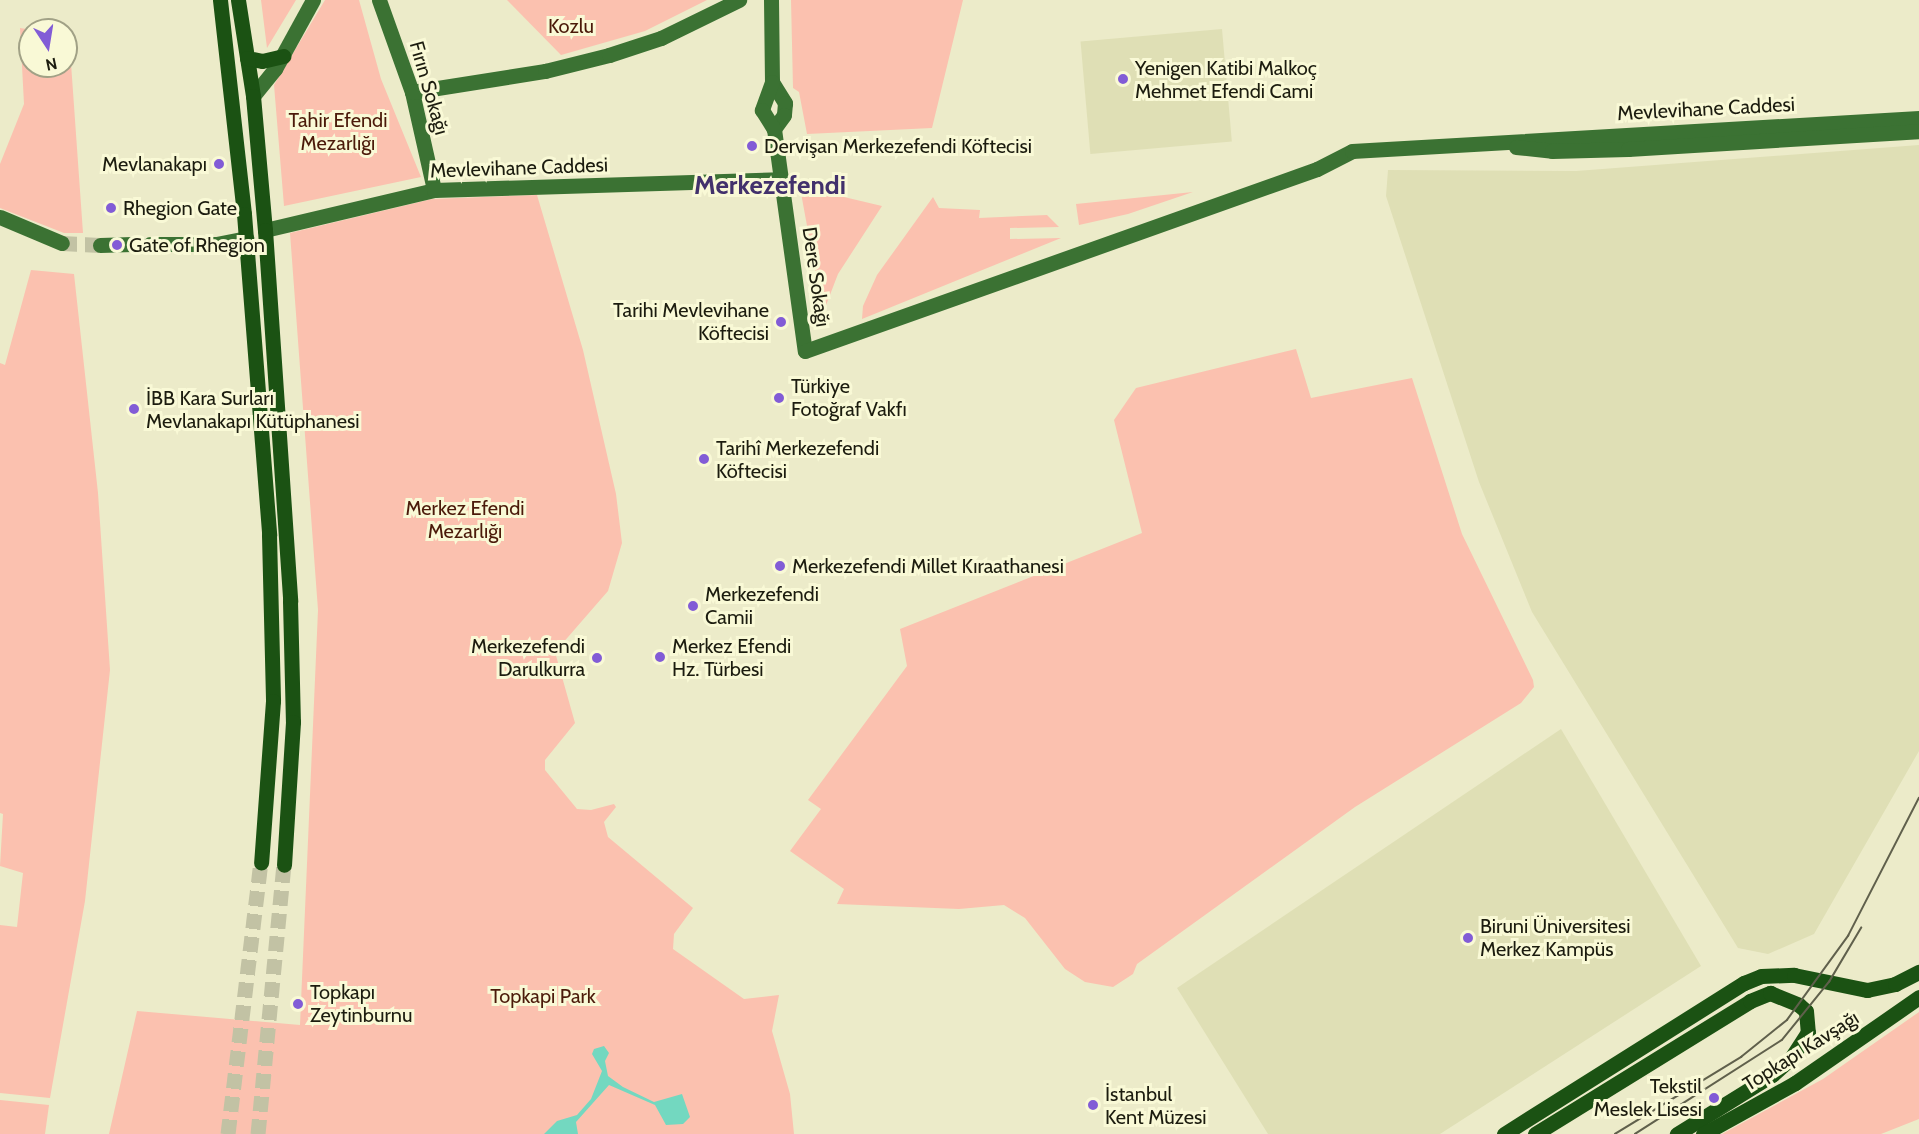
<!DOCTYPE html>
<meta charset="utf-8">
<style>
body{margin:0}
#map{position:relative;width:1919px;height:1134px;overflow:hidden;background:#ecebc9;font-family:Cabin,sans-serif}
div>[style]{position:absolute}
.built>*{inset:0;background:#dfdfb5;transform-origin:0 0}
.green>*{inset:0;background:#fbc1af}
.water>*{inset:0;background:#73d8c0}
.secondary-tunnel>*{height:15px;margin-top:-7.5px;transform-origin:0;background:repeating-linear-gradient(90deg,#c2c2a4 0 15px,transparent 0 23px)}
.primary-tunnel>*{height:15px;margin-top:-7.5px;transform-origin:0;background:repeating-linear-gradient(90deg,#c2c2a4 0 15px,transparent 0 23px)}
.secondary>*{height:15px;margin:-7.5px;padding:0 7.5px;transform-origin:7.5px;border-radius:7.5px;background:#3b7233}
.primary>*{height:15px;margin:-7.5px;padding:0 7.5px;transform-origin:7.5px;border-radius:7.5px;background:#1b5213}
.tram>*{height:1.5px;margin:-0.75px;padding:0 0.75px;transform-origin:0.75px;border-radius:0.75px;background:#60604c}
.dots>*{width:16px;height:16px;translate:-50% -50%;box-sizing:border-box;border:3px solid #f9f9d6;border-radius:50%}
span{translate:-50% -50%;white-space:nowrap;text-align:center;line-height:1.15;-webkit-text-stroke:6px #f9f9d6;paint-order:stroke}
.park-label{font-size:20px;color:#4b1a0a}
.poi-label{font-size:20px;color:#1c1c0f}
.left{translate:0 -50%;text-align:left}
.right{translate:-100% -50%;text-align:right}
.street-label{font-size:20px;color:#1c1c0f}
.district-label{font-size:26px;color:#42316c;font-weight:700}
.north{position:absolute;left:18px;top:18px;width:60px;height:60px;box-sizing:border-box;background:#f9f9d6;border:2px solid #a1a186;border-radius:50%;rotate:168deg;font-size:16px;font-weight:700;line-height:24px;text-align:center;color:#1c1c0f}
.north::after{content:'';display:block;margin:auto;width:21px;height:27px;background:#825cd6;clip-path:polygon(50% 0,100% 100%,50% 72%,0 100%)}
</style>
<div id="map">
<div class="built">
<div style="left:1222px;top:29px;width:113px;height:142px;rotate:85deg"></div>
<div style="clip-path:polygon(1919px 145px,1919px 751px,1814px 934px,1768px 954px,1738px 948px,1532px 612px,1479px 482px,1386px 196px,1388px 170px,1576px 171px)"></div>
<div style="clip-path:polygon(1561px 729px,1701px 966px,1440px 1134px,1268px 1134px,1177px 988px)"></div>
</div>
<div class="green">
<div style="clip-path:polygon(261px 0,296px 0,267px 48px)"></div>
<div style="clip-path:polygon(325px 0,359px 0,381px 79px,421px 177px,284px 206px,274px 85px)"></div>
<div style="clip-path:polygon(507px 0,707px 0,645px 31px,561px 55px)"></div>
<div style="clip-path:polygon(791px 0,963px 0,932px 128px,807px 134px,799px 92px,793px 88px)"></div>
<div style="clip-path:polygon(20px 28px,33px 30px,30px 30px,30px 66px,66px 66px,66px 35px,69px 35px,83px 233px,64px 233px,0 208px,0 164px,24px 104px)"></div>
<div style="clip-path:polygon(806px 188px,882px 206px,838px 274px,823px 313px,801px 193px)"></div>
<div style="clip-path:polygon(1193px 192px,1128px 214px,1079px 225px,1076px 204px)"></div>
<div style="clip-path:polygon(537px 195px,583px 350px,616px 494px,622px 543px,608px 591px,555px 652px,575px 723px,545px 760px,545px 770px,577px 809px,591px 810px,614px 804px,616px 807px,604px 822px,608px 837px,693px 908px,674px 934px,673px 949px,744px 999px,779px 995px,772px 1031px,790px 1094px,794px 1134px,109px 1134px,137px 1011px,300px 1025px,318px 610px,290px 233px,432px 199px)"></div>
<div style="clip-path:polygon(933px 197px,939px 208px,980px 210px,979px 218px,1047px 215px,1059px 227px,1010px 228px,1010px 239px,1061px 238px,862px 319px,863px 306px,877px 275px)"></div>
<div style="clip-path:polygon(31px 270px,74px 274px,98px 493px,110px 670px,85px 901px,50px 1098px,0 1093px,0 925px,17px 927px,23px 873px,0 866px,3px 814px,0 813px,0 363px,5px 365px)"></div>
<div style="clip-path:polygon(1296px 349px,1311px 398px,1412px 378px,1462px 534px,1533px 680px,1534px 687px,1521px 703px,1355px 807px,1137px 964px,1133px 974px,1113px 987px,1085px 982px,1065px 969px,1025px 918px,1004px 905px,959px 909px,837px 904px,844px 889px,790px 851px,821px 809px,808px 800px,907px 666px,900px 629px,1142px 533px,1114px 420px,1136px 388px)"></div>
<div style="clip-path:polygon(1919px 1012px,1919px 1119px,1881px 1134px,1722px 1134px,1823px 1079px)"></div>
<div style="clip-path:polygon(0 1100px,49px 1105px,45px 1134px,0 1134px)"></div>
</div>
<div class="water">
<div style="clip-path:polygon(604px 1046px,609px 1053px,605px 1061px,608px 1076px,623px 1087px,654px 1102px,682px 1094px,690px 1117px,683px 1124px,666px 1125px,655px 1105px,609px 1085px,576px 1122px,578px 1134px,544px 1134px,557px 1121px,577px 1115px,591px 1099px,602px 1071px,592px 1054px,594px 1049px)"></div>
</div>
<div class="secondary-tunnel">
<div style="left:62px;top:243px;width:38px;rotate:3deg"></div>
</div>
<div class="primary-tunnel">
<div style="left:228px;top:1134px;width:273px;rotate:-83.1deg"></div>
<div style="left:258px;top:1134px;width:270px;rotate:-84.5deg"></div>
</div>
<div class="secondary">
<div style="left:379px;top:0;width:98px;rotate:70.3deg"></div>
<div style="left:412px;top:92px;width:100px;rotate:77.3deg"></div>
<div style="left:771px;top:0;width:82px;rotate:89.3deg"></div>
<div style="left:772px;top:82px;width:25px;rotate:58deg"></div>
<div style="left:785px;top:103px;width:12px;rotate:95deg"></div>
<div style="left:784px;top:115px;width:17px;rotate:126deg"></div>
<div style="left:774px;top:129px;width:224px;rotate:82.1deg"></div>
<div style="left:805px;top:351px;width:543px;rotate:-19.57deg"></div>
<div style="left:1317px;top:169px;width:39px;rotate:-27deg"></div>
<div style="left:1352px;top:151px;width:568px;rotate:-3.33deg"></div>
<div style="left:772px;top:82px;width:30px;rotate:110deg"></div>
<div style="left:762px;top:110px;width:22px;rotate:58deg"></div>
<div style="left:412px;top:92px;width:135px;rotate:-9deg"></div>
<div style="left:545px;top:71px;width:66px;rotate:-14deg"></div>
<div style="left:609px;top:55px;width:55px;rotate:-18.1deg"></div>
<div style="left:661px;top:38px;width:87px;rotate:-26deg"></div>
<div style="left:253px;top:96px;width:35px;rotate:-51deg"></div>
<div style="left:275px;top:69px;width:79px;rotate:-61.2deg"></div>
<div style="left:1516px;top:147px;width:36px;rotate:6deg"></div>
<div style="left:1552px;top:151px;width:76px;rotate:-1.5deg"></div>
<div style="left:1628px;top:149px;width:292px;rotate:-3.5deg"></div>
<div style="left:0;top:217px;width:67px;rotate:22.8deg"></div>
<div style="left:265px;top:230px;width:174px;rotate:-13.3deg"></div>
<div style="left:434px;top:190px;width:346px;rotate:-1.8deg"></div>
<div style="left:150px;top:244px;width:66px"></div>
<div style="left:216px;top:244px;width:31px;rotate:-11deg"></div>
<div style="left:100px;top:245px;width:32px;rotate:-2deg"></div>
</div>
<div class="primary">
<div style="left:220px;top:0;width:215px;rotate:83.6deg"></div>
<div style="left:244px;top:214px;width:322px;rotate:85.5deg"></div>
<div style="left:269px;top:535px;width:166px;rotate:88.6deg"></div>
<div style="left:273px;top:701px;width:162px;rotate:94.2deg"></div>
<div style="left:238px;top:0;width:97px;rotate:81.1deg"></div>
<div style="left:253px;top:96px;width:135px;rotate:84.9deg"></div>
<div style="left:265px;top:230px;width:372px;rotate:86.1deg"></div>
<div style="left:290px;top:601px;width:121px;rotate:88.6deg"></div>
<div style="left:293px;top:722px;width:143px;rotate:93.6deg"></div>
<div style="left:247px;top:58px;width:15px;rotate:11deg"></div>
<div style="left:262px;top:61px;width:22px;rotate:-13deg"></div>
<div style="left:1504px;top:1134px;width:284px;rotate:-32.2deg"></div>
<div style="left:1744px;top:983px;width:18px;rotate:-22deg"></div>
<div style="left:1761px;top:976px;width:33px;rotate:-2deg"></div>
<div style="left:1794px;top:975px;width:75px;rotate:11.6deg"></div>
<div style="left:1867px;top:990px;width:29px;rotate:-12deg"></div>
<div style="left:1895px;top:984px;width:27px;rotate:-27deg"></div>
<div style="left:1535px;top:1134px;width:253px;rotate:-31.7deg"></div>
<div style="left:1750px;top:1001px;width:22px;rotate:-22deg"></div>
<div style="left:1770px;top:993px;width:31px;rotate:22deg"></div>
<div style="left:1799px;top:1005px;width:9px;rotate:41deg"></div>
<div style="left:1806px;top:1011px;width:21px;rotate:85deg"></div>
<div style="left:1808px;top:1032px;width:31px;rotate:123deg"></div>
<div style="left:1791px;top:1058px;width:25px;rotate:138deg"></div>
<div style="left:1772px;top:1075px;width:112px;rotate:148.2deg"></div>
<div style="left:1703px;top:1134px;width:105px;rotate:-29deg"></div>
<div style="left:1795px;top:1083px;width:151px;rotate:-34.7deg"></div>
</div>
<div class="tram">
<div style="left:1615px;top:1134px;width:148px;rotate:-31.4deg"></div>
<div style="left:1741px;top:1057px;width:59px;rotate:-38.8deg"></div>
<div style="left:1787px;top:1020px;width:104px;rotate:-54deg"></div>
<div style="left:1848px;top:936px;width:155px;rotate:-62.8deg"></div>
<div style="left:1635px;top:1134px;width:174px;rotate:-32.6deg"></div>
<div style="left:1782px;top:1040px;width:75px;rotate:-51deg"></div>
<div style="left:1829px;top:982px;width:63px;rotate:-59.3deg"></div>
</div>
<div class="dots">
<div style="left:1123px;top:79px;background:#825cd6"></div>
<div style="left:752px;top:146px;background:#825cd6"></div>
<div style="left:219px;top:164px;background:#825cd6"></div>
<div style="left:111px;top:208px;background:#825cd6"></div>
<div style="left:117px;top:245px;background:#825cd6"></div>
<div style="left:781px;top:322px;background:#825cd6"></div>
<div style="left:779px;top:398px;background:#825cd6"></div>
<div style="left:134px;top:409px;background:#825cd6"></div>
<div style="left:704px;top:459px;background:#825cd6"></div>
<div style="left:780px;top:566px;background:#825cd6"></div>
<div style="left:693px;top:606px;background:#825cd6"></div>
<div style="left:660px;top:657px;background:#825cd6"></div>
<div style="left:597px;top:658px;background:#825cd6"></div>
<div style="left:1468px;top:938px;background:#825cd6"></div>
<div style="left:298px;top:1004px;background:#825cd6"></div>
<div style="left:1714px;top:1098px;background:#825cd6"></div>
<div style="left:1093px;top:1105px;background:#825cd6"></div>
</div>
<div class="park-label">
<span style="left:571px;top:26px">Kozlu</span>
<span style="left:338px;top:132px">Tahir Efendi<br>Mezarlığı</span>
<span style="left:465px;top:520px">Merkez Efendi<br>Mezarlığı</span>
<span style="left:543px;top:996px">Topkapi Park</span>
</div>
<div class="poi-label">
<span class="left" style="left:1135px;top:80px">Yenigen Katibi Malkoç<br>Mehmet Efendi Cami</span>
<span class="left" style="left:764px;top:146px">Dervişan Merkezefendi Köftecisi</span>
<span class="right" style="left:207px;top:164px">Mevlanakapı</span>
<span class="left" style="left:123px;top:208px">Rhegion Gate</span>
<span class="left" style="left:129px;top:245px">Gate of Rhegion</span>
<span class="right" style="left:769px;top:322px">Tarihi Mevlevihane<br>Köftecisi</span>
<span class="left" style="left:791px;top:398px">Türkiye<br>Fotoğraf Vakfı</span>
<span class="left" style="left:146px;top:410px">İBB Kara Surları<br>Mevlanakapı Kütüphanesi</span>
<span class="left" style="left:716px;top:460px">Tarihî Merkezefendi<br>Köftecisi</span>
<span class="left" style="left:792px;top:566px">Merkezefendi Millet Kıraathanesi</span>
<span class="left" style="left:705px;top:606px">Merkezefendi<br>Camii</span>
<span class="right" style="left:585px;top:658px">Merkezefendi<br>Darulkurra</span>
<span class="left" style="left:672px;top:658px">Merkez Efendi<br>Hz. Türbesi</span>
<span class="left" style="left:1480px;top:938px">Biruni Üniversitesi<br>Merkez Kampüs</span>
<span class="left" style="left:310px;top:1004px">Topkapı<br>Zeytinburnu</span>
<span class="right" style="left:1702px;top:1098px">Tekstil<br>Meslek Lisesi</span>
<span class="left" style="left:1105px;top:1106px">İstanbul<br>Kent Müzesi</span>
</div>
<div class="street-label">
<span style="left:429px;top:88px;rotate:74deg">Fırın Sokağı</span>
<span style="left:1706px;top:109px;rotate:-3deg">Mevlevihane Caddesi</span>
<span style="left:519px;top:168px;rotate:-2deg">Mevlevihane Caddesi</span>
<span style="left:816px;top:277px;rotate:82deg">Dere Sokağı</span>
<span style="left:1801px;top:1051px;rotate:-32deg">Topkapı Kavşağı</span>
</div>
<div class="district-label">
<span style="left:770px;top:186px">Merkezefendi</span>
</div>
<div class="north">N</div>
</div>
